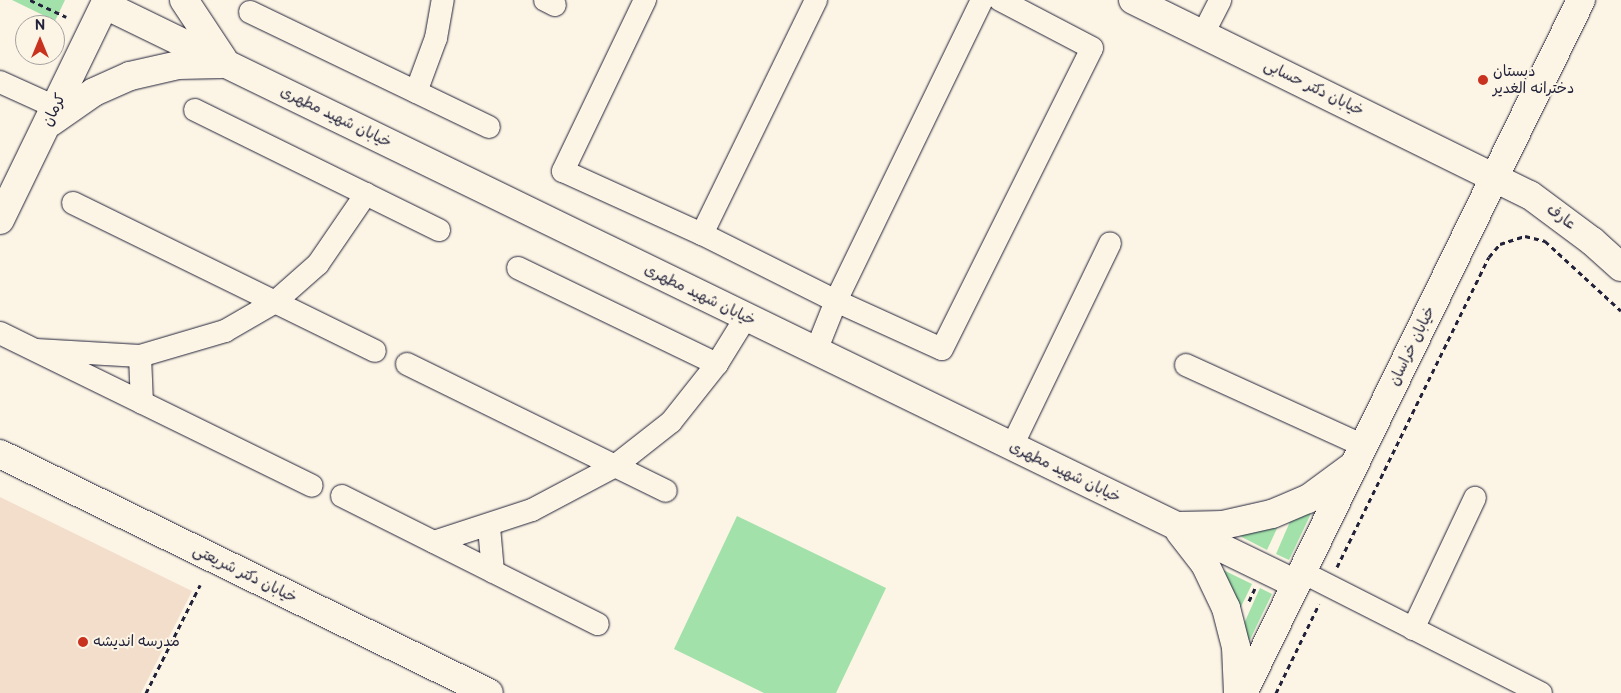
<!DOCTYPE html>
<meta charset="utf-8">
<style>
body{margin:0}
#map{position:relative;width:1621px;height:693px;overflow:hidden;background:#fcf5e5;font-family:"Balsamiq Sans","Playpen Sans Arabic",sans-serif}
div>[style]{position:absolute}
.built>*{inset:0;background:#f3decc}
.green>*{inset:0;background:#a2e1a9}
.path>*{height:3px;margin-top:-1.5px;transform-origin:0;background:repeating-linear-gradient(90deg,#22223b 0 5px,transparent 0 9px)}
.roads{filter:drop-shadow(0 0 1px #22223b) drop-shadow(0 0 1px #22223b)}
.street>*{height:22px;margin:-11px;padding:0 11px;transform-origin:11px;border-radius:11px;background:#fcf5e5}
.secondary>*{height:28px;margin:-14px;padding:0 14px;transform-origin:14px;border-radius:14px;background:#fcf5e5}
.dots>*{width:14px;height:14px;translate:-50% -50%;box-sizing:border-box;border:2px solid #fcf5e5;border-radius:50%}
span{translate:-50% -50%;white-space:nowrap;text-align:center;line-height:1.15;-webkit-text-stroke:4px #fcf5e5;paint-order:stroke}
.poi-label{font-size:15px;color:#22223b}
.left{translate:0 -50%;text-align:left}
.street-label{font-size:15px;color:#22223b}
.north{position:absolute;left:15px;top:15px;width:50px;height:50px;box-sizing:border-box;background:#fcf5e5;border:1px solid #a5a1a1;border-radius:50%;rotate:0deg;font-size:14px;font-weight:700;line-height:20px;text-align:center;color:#22223b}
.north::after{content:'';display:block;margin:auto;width:18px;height:22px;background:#c8321e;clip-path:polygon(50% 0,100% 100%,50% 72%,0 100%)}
</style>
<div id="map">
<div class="built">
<div style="clip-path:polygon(0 497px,192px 591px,141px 693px,0 693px)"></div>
</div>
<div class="green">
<div style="clip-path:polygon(12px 0,65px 0,55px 21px)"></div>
<div style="clip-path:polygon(1316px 503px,1289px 560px,1276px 554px,1292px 517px)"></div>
<div style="clip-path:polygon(737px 516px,886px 588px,836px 693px,764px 693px,674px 649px)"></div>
<div style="clip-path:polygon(1280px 522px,1267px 550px,1230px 531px)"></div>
<div style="clip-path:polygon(1213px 565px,1252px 584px,1238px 613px)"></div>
<div style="clip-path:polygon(1260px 588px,1272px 594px,1245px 650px,1242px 628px)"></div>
</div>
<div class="path">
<div style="left:30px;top:0;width:40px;rotate:25deg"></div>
<div style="left:1337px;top:567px;width:345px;rotate:-63.9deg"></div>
<div style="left:1489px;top:257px;width:17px;rotate:-50deg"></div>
<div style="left:1500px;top:244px;width:26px;rotate:-18deg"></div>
<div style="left:1525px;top:236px;width:21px;rotate:14deg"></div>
<div style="left:1545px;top:241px;width:103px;rotate:42.6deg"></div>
<div style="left:1249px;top:601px;width:14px;rotate:-65deg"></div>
<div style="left:146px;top:693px;width:121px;rotate:-63.4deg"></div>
<div style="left:1276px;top:693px;width:99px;rotate:-64.2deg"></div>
</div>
<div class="roads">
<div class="street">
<div style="left:545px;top:0;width:11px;rotate:27deg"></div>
<div style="left:645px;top:0;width:190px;rotate:115.6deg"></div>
<div style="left:563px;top:171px;width:153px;rotate:24.4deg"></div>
<div style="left:702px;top:234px;width:150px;rotate:26.6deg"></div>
<div style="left:836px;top:301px;width:54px;rotate:111.8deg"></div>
<div style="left:982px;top:0;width:335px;rotate:115.9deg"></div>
<div style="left:836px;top:301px;width:116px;rotate:24.4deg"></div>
<div style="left:942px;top:349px;width:336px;rotate:-63.5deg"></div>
<div style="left:1092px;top:48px;width:104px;rotate:-152.4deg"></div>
<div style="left:250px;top:12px;width:265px;rotate:25.7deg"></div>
<div style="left:1203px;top:34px;width:38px;rotate:-63deg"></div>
<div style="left:0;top:82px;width:60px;rotate:24.4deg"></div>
<div style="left:416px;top:92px;width:58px;rotate:-69.7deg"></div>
<div style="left:436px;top:38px;width:39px;rotate:-80deg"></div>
<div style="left:195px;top:110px;width:272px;rotate:26.2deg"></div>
<div style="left:73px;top:203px;width:336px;rotate:26.1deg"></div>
<div style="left:702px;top:234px;width:260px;rotate:-64deg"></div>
<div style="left:518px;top:268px;width:221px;rotate:25.8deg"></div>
<div style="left:0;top:333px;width:347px;rotate:26.1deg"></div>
<div style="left:36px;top:350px;width:104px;rotate:3.3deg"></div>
<div style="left:140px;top:356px;width:89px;rotate:-16.4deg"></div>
<div style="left:225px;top:331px;width:58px;rotate:-30.1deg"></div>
<div style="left:275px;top:302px;width:57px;rotate:-41.5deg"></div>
<div style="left:318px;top:264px;width:85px;rotate:-55.6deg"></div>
<div style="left:140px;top:356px;width:47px;rotate:87.6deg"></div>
<div style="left:407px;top:364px;width:288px;rotate:26.1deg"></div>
<div style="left:1186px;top:365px;width:196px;rotate:24.5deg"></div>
<div style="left:1012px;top:446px;width:225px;rotate:-64.2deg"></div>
<div style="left:342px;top:496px;width:286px;rotate:26.6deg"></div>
<div style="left:489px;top:527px;width:45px;rotate:84.9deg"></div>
<div style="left:434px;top:542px;width:103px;rotate:-18.1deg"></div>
<div style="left:532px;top:510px;width:94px;rotate:-27.9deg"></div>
<div style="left:615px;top:466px;width:71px;rotate:-38.2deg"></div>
<div style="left:671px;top:422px;width:74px;rotate:-51.6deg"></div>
<div style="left:717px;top:364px;width:55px;rotate:-58.3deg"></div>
<div style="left:1302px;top:572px;width:268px;rotate:26.9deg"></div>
<div style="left:1413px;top:629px;width:145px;rotate:-64.7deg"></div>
</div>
<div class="secondary">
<div style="left:184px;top:0;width:71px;rotate:56.5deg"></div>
<div style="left:1133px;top:0;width:442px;rotate:26.2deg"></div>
<div style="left:1530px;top:195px;width:77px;rotate:36.6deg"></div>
<div style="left:1592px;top:241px;width:39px;rotate:42deg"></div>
<div style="left:105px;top:5px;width:1324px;rotate:25.93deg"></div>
<div style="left:51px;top:122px;width:52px;rotate:-34.9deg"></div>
<div style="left:94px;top:92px;width:39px;rotate:-24deg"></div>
<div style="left:130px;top:76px;width:49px;rotate:-12.9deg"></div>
<div style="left:178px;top:65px;width:43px;rotate:-1.3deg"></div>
<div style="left:0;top:220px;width:245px;rotate:-64.1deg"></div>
<div style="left:0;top:454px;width:544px;rotate:26.05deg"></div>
<div style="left:1181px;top:526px;width:42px;rotate:-1.4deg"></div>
<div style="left:1223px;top:525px;width:50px;rotate:-12.7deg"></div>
<div style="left:1272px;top:514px;width:39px;rotate:-23deg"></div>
<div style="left:1308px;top:499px;width:52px;rotate:-36.4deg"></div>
<div style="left:1180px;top:532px;width:41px;rotate:52deg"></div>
<div style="left:1205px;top:564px;width:49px;rotate:64.5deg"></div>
<div style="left:1226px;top:608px;width:40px;rotate:75.6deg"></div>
<div style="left:1236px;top:647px;width:46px;rotate:87.5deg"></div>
<div style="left:1243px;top:693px;width:771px;rotate:-64deg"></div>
</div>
</div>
<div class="dots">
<div style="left:1483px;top:80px;background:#c8321e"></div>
<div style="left:83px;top:642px;background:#c8321e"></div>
</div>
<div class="poi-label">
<span class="left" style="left:1493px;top:80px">دبستان<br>دخترانه الغدیر</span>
<span class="left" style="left:93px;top:642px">مدرسه اندیشه</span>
</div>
<div class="street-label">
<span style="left:1314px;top:88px;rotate:26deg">خیابان دکتر حسابی</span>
<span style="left:54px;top:110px;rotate:-64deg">کرمان</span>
<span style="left:336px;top:117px;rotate:26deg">خیابان شهید مطهری</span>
<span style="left:1561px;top:217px;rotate:36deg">عارف</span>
<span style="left:700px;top:295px;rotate:26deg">خیابان شهید مطهری</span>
<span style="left:1412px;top:346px;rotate:-64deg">خیابان خراسان</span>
<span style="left:1065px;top:472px;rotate:26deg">خیابان شهید مطهری</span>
<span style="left:245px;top:574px;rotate:26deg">خیابان دکتر شریعتی</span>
</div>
<div class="north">N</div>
</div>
